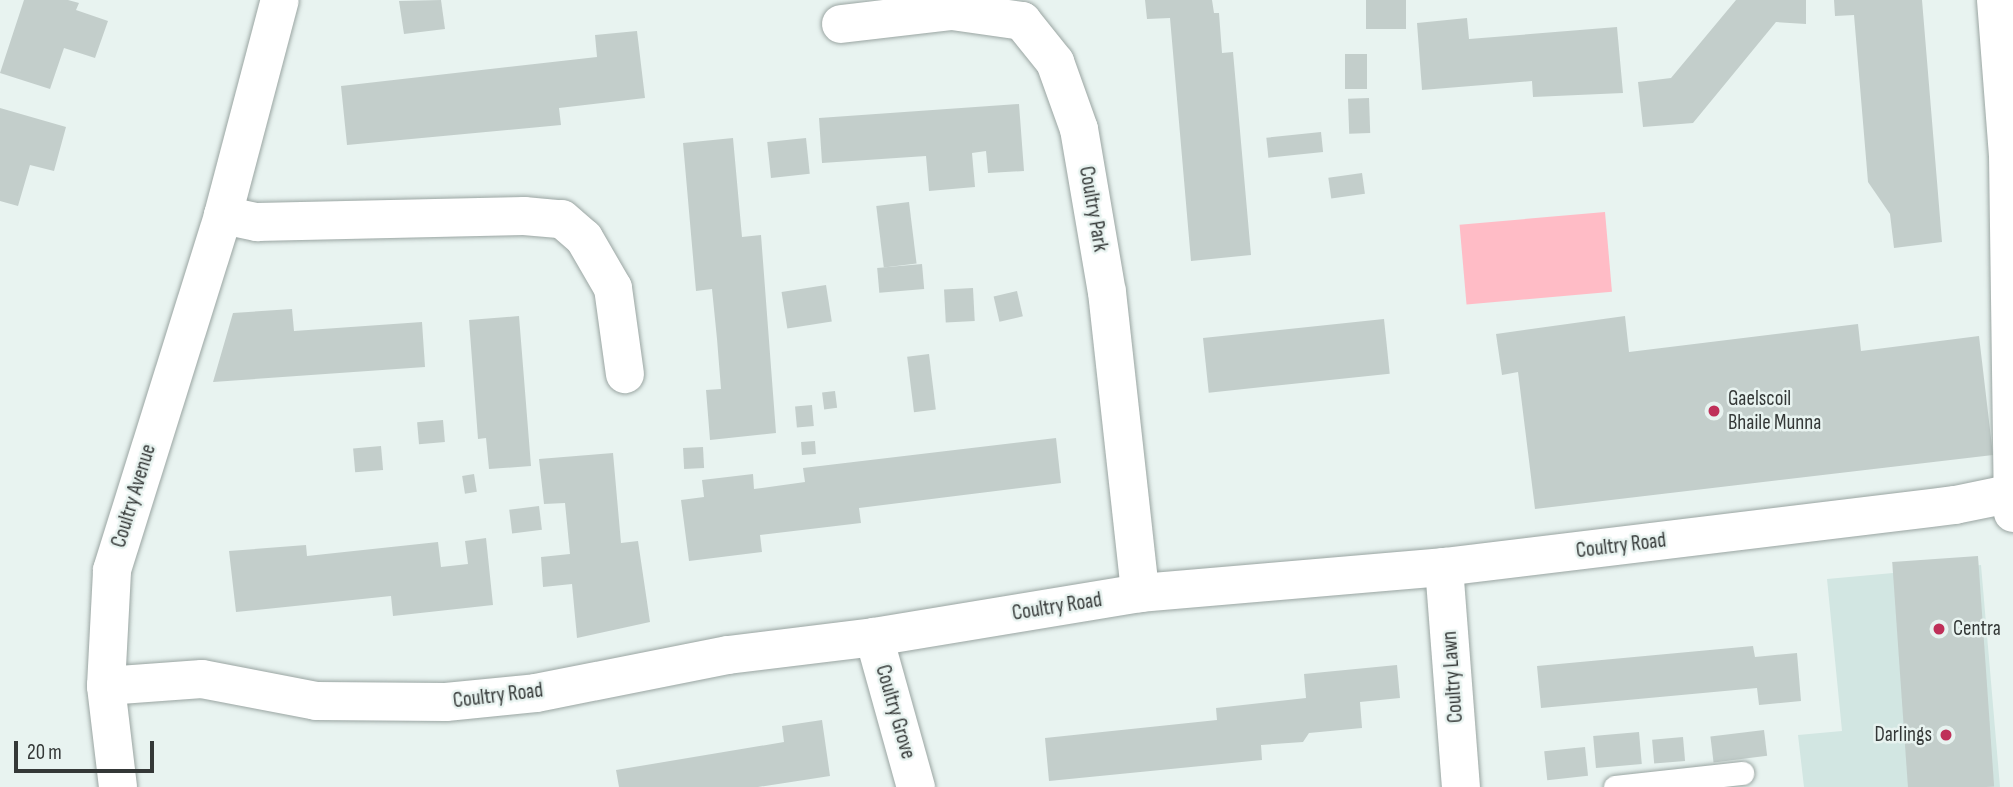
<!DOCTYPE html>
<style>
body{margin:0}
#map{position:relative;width:2013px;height:787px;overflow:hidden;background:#e8f3f0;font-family:"Sofia Sans Condensed",sans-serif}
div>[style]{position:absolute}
.built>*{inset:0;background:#d2e6e2}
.green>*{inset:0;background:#ffbcc6;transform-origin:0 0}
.building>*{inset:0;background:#c3cecb;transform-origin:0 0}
.roads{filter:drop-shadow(0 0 2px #9aa5a2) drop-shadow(0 0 2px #9aa5a2)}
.service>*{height:23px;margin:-11.5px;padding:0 11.5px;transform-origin:11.5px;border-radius:11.5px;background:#fff}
.minor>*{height:38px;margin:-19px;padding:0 19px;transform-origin:19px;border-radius:19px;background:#fff}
.dots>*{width:19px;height:19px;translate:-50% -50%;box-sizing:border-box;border:4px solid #e8f3f0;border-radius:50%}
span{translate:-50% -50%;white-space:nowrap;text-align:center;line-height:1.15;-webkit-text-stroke:5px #e8f3f0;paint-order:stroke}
.street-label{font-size:21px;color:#343837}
.poi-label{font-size:21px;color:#343837}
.left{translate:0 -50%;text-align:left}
.right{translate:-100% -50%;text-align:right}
.scale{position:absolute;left:14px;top:741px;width:140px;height:32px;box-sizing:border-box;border:4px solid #343837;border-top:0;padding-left:9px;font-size:21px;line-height:24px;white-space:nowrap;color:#343837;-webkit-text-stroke:5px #e8f3f0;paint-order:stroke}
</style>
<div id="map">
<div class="built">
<div style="clip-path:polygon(1981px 565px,2000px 787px,1804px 787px,1798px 735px,1842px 731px,1827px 579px)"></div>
</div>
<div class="green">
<div style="left:1605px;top:212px;width:80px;height:146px;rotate:85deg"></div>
</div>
<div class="building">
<div style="clip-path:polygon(24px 0,68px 0,79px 3px,76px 10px,108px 21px,95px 58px,64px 48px,50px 89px,0 73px)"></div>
<div style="clip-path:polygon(441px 0,445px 29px,404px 34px,399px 1px)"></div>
<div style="clip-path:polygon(1145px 0,1212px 0,1214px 13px,1219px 13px,1222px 53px,1233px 52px,1251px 255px,1191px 261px,1170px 18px,1147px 19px)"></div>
<div style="left:1366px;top:0;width:40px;height:29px"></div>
<div style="clip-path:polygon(1736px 0,1806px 0,1806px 24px,1776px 22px,1693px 123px,1643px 127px,1638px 82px,1671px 78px)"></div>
<div style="clip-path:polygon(1834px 0,1922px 0,1942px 242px,1894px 248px,1890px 214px,1868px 182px,1854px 15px,1835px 16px)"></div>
<div style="clip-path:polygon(1467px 18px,1469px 39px,1617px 27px,1623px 93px,1533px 97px,1532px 81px,1422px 90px,1417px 23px)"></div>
<div style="clip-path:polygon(637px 31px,645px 98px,559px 108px,561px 125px,347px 145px,341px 86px,597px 57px,595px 35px)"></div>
<div style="left:1367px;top:54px;width:35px;height:22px;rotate:90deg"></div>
<div style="left:1369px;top:98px;width:35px;height:21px;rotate:88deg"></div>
<div style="clip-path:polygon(1019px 104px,1024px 171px,988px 173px,986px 151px,972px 153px,975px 187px,929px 191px,926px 156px,822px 163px,819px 118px)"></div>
<div style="clip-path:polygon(0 108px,66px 127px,54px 171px,30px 165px,18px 206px,0 201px)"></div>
<div style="left:1321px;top:132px;width:20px;height:55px;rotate:84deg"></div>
<div style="clip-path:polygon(733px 138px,742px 237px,761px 235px,776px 433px,710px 440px,706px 390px,721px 389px,717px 339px,712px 289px,696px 291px,683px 143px)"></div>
<div style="left:806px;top:138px;width:36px;height:39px;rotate:84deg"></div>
<div style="left:1362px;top:173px;width:21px;height:34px;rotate:82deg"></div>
<div style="left:909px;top:202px;width:62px;height:33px;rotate:83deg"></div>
<div style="left:922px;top:264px;width:25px;height:45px;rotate:85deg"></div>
<div style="left:826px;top:285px;width:37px;height:45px;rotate:81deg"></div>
<div style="left:973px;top:288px;width:33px;height:29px;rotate:87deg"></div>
<div style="left:1017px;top:291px;width:26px;height:24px;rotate:77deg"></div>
<div style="clip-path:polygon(292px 309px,294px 331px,422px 322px,425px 367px,213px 382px,233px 313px)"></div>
<div style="clip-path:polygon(519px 316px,531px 466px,489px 469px,486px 438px,478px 439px,469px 320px)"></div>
<div style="clip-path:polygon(1625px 316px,1629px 352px,1858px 324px,1861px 351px,1979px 336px,1993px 455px,1535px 509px,1518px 372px,1502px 375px,1496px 334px)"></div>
<div style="left:1384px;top:319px;width:55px;height:182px;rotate:84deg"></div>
<div style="left:929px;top:354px;width:56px;height:22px;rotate:83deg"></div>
<div style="left:835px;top:391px;width:17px;height:13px;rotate:83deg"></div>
<div style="left:812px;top:405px;width:21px;height:17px;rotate:85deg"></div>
<div style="left:443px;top:420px;width:22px;height:26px;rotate:85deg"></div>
<div style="clip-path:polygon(1056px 438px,1061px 483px,859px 508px,861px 523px,760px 535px,762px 552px,689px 561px,681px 500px,704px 497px,702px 480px,753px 474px,754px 489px,805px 482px,803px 468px)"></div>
<div style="left:815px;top:441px;width:13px;height:14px;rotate:86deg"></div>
<div style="left:381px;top:446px;width:24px;height:28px;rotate:85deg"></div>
<div style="left:703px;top:447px;width:21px;height:20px;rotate:87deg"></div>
<div style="clip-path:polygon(613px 453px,621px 543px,638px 541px,650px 622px,577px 638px,572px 584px,543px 587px,541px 557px,570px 554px,565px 503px,544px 504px,539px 459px)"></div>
<div style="left:474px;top:474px;width:18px;height:12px;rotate:81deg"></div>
<div style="left:539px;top:506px;width:24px;height:30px;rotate:83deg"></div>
<div style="clip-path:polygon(486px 538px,493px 605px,393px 616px,391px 596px,236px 612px,229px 551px,306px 545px,307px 556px,438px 542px,441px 567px,468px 564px,465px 541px)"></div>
<div style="left:1978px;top:556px;width:231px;height:86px;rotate:86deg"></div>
<div style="clip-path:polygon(1753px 646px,1755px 657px,1797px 653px,1801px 701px,1759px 705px,1757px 688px,1541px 708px,1537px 666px)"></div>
<div style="clip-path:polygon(1397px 665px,1400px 698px,1360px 702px,1362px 728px,1309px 733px,1303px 742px,1261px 745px,1262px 760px,1049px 781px,1045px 738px,1217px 720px,1216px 708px,1306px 698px,1304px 674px)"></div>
<div style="clip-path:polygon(822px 720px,830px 776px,758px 787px,619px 787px,616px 770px,784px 742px,782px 726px)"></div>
<div style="left:1764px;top:730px;width:26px;height:54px;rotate:83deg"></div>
<div style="left:1639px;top:732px;width:32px;height:46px;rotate:85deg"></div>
<div style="left:1683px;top:737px;width:24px;height:31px;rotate:85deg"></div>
<div style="left:1585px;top:747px;width:29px;height:41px;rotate:84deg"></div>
</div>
<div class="roads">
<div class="service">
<div style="left:1615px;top:787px;width:128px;rotate:-6.3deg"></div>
</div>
<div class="minor">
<div style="left:1996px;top:0;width:155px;rotate:85.6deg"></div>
<div style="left:2008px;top:155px;width:358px;rotate:89.2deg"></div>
<div style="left:841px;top:24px;width:112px;rotate:-6.7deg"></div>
<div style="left:952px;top:11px;width:71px;rotate:8.1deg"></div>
<div style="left:1022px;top:21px;width:53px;rotate:51.2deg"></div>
<div style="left:1055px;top:62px;width:71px;rotate:70.3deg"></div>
<div style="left:1079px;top:129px;width:165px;rotate:80.3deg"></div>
<div style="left:1107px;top:292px;width:303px;rotate:83.7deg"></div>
<div style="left:223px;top:215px;width:35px;rotate:12deg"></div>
<div style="left:257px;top:222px;width:267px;rotate:-1.3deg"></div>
<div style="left:524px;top:216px;width:38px;rotate:5deg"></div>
<div style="left:562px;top:219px;width:29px;rotate:41deg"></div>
<div style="left:584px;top:238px;width:58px;rotate:59.9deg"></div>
<div style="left:613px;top:288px;width:87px;rotate:82.1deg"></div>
<div style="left:1444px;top:567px;width:221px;rotate:85.6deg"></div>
<div style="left:874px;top:637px;width:156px;rotate:74.4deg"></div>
<div style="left:106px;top:686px;width:96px;rotate:-4.2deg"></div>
<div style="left:202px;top:679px;width:116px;rotate:10.9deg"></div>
<div style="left:316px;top:701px;width:130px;rotate:0.4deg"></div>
<div style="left:446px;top:702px;width:90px;rotate:-5.7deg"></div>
<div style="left:536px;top:693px;width:196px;rotate:-11.2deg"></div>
<div style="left:728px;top:655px;width:147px;rotate:-7deg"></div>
<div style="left:874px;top:637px;width:270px;rotate:-9.4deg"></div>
<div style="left:1140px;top:593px;width:305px;rotate:-4.9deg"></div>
<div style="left:1444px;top:567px;width:515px;rotate:-6.92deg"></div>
<div style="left:1955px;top:505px;width:59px;rotate:-11.7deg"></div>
<div style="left:118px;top:787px;width:102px;rotate:-96.8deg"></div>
<div style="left:106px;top:686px;width:116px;rotate:-87deg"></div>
<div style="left:112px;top:570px;width:372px;rotate:-72.6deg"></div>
<div style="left:223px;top:215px;width:222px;rotate:-75.2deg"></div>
</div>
</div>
<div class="dots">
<div style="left:1714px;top:411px;background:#bf3059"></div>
<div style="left:1939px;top:629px;background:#bf3059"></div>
<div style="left:1946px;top:735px;background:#bf3059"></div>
</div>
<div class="street-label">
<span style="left:1093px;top:209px;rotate:80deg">Coultry Park</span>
<span style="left:134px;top:496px;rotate:-73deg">Coultry Avenue</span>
<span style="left:1621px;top:546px;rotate:-7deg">Coultry Road</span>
<span style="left:1057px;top:607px;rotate:-9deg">Coultry Road</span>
<span style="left:1453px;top:677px;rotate:-94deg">Coultry Lawn</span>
<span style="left:498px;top:696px;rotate:-7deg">Coultry Road</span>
<span style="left:895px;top:712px;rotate:74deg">Coultry Grove</span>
</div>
<div class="poi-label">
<span class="left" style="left:1728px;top:411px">Gaelscoil<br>Bhaile Munna</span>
<span class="left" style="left:1953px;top:629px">Centra</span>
<span class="right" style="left:1932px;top:735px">Darlings</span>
</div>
<div class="scale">20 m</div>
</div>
